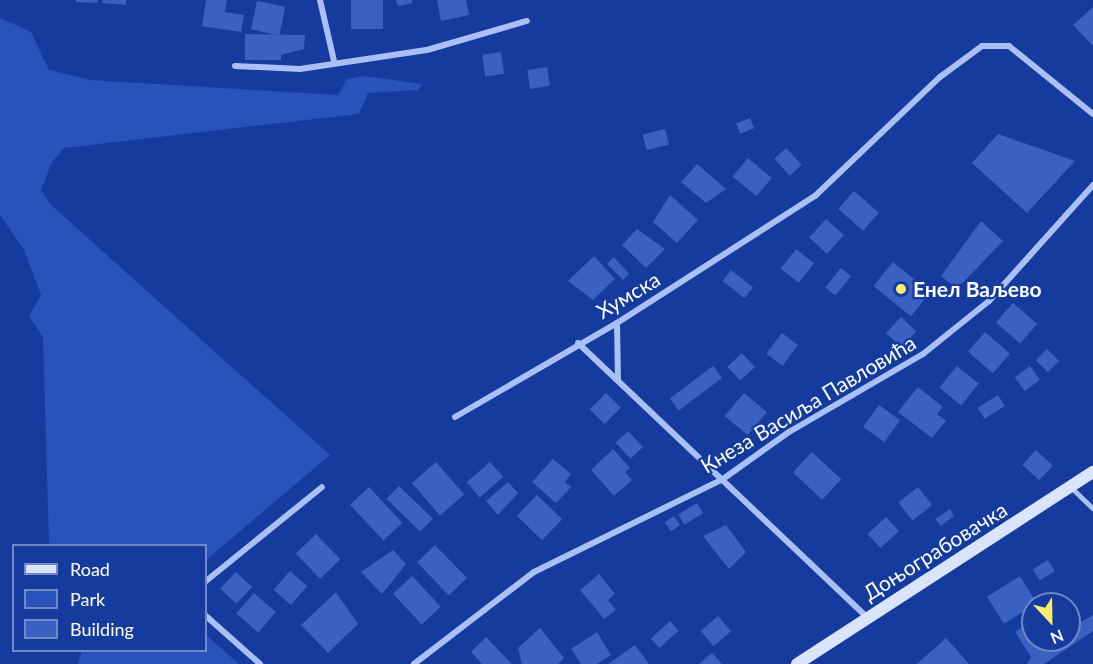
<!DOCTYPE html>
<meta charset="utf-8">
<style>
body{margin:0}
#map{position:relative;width:1093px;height:664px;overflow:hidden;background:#143b9d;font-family:Lato,sans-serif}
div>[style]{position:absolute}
.green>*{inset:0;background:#2753bb}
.building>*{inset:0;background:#3861c3;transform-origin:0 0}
.lane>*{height:4.5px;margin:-2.25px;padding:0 2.25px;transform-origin:2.25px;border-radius:2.25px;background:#aac0f4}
.street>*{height:6px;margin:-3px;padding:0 3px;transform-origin:3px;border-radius:3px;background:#aac0f4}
.secondary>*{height:12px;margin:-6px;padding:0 6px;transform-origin:6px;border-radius:6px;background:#dae4fd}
.dots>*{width:16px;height:16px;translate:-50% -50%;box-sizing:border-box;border:3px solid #143b9d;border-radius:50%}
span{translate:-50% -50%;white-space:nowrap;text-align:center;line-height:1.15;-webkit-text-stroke:4.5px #143b9d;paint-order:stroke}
.poi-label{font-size:21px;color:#fff;font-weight:700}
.left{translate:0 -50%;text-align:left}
.street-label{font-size:21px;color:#fff}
.legend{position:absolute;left:12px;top:544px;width:195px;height:108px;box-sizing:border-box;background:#143b9d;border:2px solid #7289c4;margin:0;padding:8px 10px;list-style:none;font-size:18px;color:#fff}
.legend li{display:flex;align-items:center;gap:12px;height:30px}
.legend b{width:30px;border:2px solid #7289c4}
.north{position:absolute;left:1021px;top:592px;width:60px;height:60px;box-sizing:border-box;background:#143b9d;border:2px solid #7289c4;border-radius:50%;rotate:158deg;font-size:16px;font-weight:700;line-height:24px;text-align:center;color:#fff}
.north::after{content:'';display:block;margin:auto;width:21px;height:27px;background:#ffeb6d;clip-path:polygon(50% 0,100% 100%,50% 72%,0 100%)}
</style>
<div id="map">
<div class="green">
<div style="clip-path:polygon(0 18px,31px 32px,49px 70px,90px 80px,338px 95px,347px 79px,365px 76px,422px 84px,418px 90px,368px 93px,359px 114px,64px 148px,52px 162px,41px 190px,50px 204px,330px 455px,206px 560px,206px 546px,49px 545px,43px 337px,29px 316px,41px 295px,24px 250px,0 215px)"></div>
<div style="clip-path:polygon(206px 635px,239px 664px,78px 664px,82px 651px,206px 650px)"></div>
</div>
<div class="building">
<div style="clip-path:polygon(76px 0,98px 0,97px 3px,76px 2px)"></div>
<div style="clip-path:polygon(103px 0,126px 0,126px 5px,102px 3px)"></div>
<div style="clip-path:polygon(206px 0,227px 0,225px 12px,244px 15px,241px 32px,202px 26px)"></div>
<div style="left:351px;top:0;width:32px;height:29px"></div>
<div style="clip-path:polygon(396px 0,412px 0,412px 3px,398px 6px)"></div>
<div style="clip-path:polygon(437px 0,466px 0,469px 15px,441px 21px)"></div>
<div style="left:257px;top:1px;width:29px;height:29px;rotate:12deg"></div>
<div style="clip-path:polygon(1093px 7px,1093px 46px,1073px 25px)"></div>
<div style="clip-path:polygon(245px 34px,305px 35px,304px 49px,281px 55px,281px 60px,245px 60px)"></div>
<div style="left:501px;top:52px;width:22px;height:19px;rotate:82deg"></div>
<div style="left:547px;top:67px;width:19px;height:20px;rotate:81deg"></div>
<div style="left:750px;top:118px;width:11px;height:15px;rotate:68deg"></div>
<div style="left:665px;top:129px;width:16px;height:23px;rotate:76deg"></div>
<div style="clip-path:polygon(998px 134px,1075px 161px,1027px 213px,972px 163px)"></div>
<div style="left:786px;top:148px;width:23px;height:16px;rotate:47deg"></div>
<div style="left:748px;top:158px;width:31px;height:24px;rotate:40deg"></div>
<div style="clip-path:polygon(697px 164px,726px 189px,706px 203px,681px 182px)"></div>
<div style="left:854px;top:191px;width:33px;height:24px;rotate:41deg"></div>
<div style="clip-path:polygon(670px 195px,698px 220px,677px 243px,653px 222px)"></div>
<div style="left:826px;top:219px;width:24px;height:25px;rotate:42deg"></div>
<div style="clip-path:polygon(981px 221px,1003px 241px,957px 289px,941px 276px)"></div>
<div style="clip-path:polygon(637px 229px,665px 249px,646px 268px,622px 245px)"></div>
<div style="left:796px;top:249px;width:23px;height:25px;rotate:38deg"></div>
<div style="clip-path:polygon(594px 256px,615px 279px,593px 300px,568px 281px)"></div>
<div style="clip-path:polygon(614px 257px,629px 274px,623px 280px,607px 264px)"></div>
<div style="left:893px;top:262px;width:48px;height:31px;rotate:39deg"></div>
<div style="left:841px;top:268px;width:13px;height:25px;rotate:39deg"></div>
<div style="left:731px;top:270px;width:28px;height:14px;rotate:38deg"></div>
<div style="left:1013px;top:303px;width:32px;height:26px;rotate:41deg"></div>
<div style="left:901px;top:317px;width:21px;height:22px;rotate:43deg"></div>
<div style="left:985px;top:332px;width:33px;height:26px;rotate:41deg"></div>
<div style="left:782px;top:333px;width:20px;height:26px;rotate:37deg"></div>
<div style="left:1047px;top:349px;width:17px;height:16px;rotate:45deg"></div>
<div style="left:742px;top:353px;width:19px;height:20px;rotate:47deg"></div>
<div style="left:713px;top:366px;width:15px;height:54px;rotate:53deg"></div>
<div style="left:957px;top:366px;width:28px;height:28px;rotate:39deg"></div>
<div style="left:1030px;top:366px;width:17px;height:19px;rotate:54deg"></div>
<div style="clip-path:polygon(918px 387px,943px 407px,937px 414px,946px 421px,932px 438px,898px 412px)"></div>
<div style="left:606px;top:393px;width:21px;height:23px;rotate:45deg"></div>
<div style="left:744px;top:393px;width:30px;height:30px;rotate:40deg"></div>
<div style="left:998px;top:395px;width:13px;height:24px;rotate:58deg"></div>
<div style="left:879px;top:405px;width:26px;height:27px;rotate:36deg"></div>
<div style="left:628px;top:431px;width:22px;height:17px;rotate:47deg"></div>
<div style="clip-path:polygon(613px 449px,630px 468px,625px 472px,632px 480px,614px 496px,591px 470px)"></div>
<div style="left:1036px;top:450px;width:23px;height:20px;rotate:43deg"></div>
<div style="left:812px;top:452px;width:40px;height:28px;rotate:43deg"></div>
<div style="clip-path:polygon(553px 459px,571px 474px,565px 482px,571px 487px,556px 503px,532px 482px)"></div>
<div style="left:436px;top:462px;width:43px;height:32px;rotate:49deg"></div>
<div style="left:490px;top:462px;width:20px;height:31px;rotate:49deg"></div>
<div style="clip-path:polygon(508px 482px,518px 493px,498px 515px,486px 501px)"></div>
<div style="left:399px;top:486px;width:47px;height:18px;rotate:44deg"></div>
<div style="left:369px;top:487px;width:49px;height:26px;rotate:47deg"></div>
<div style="left:918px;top:487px;width:23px;height:25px;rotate:52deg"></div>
<div style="left:537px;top:495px;width:35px;height:29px;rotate:44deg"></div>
<div style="left:697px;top:503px;width:12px;height:22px;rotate:59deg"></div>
<div style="clip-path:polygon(950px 509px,954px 516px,941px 526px,935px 519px)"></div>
<div style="left:674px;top:516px;width:11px;height:11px;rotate:56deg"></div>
<div style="left:886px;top:517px;width:19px;height:25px;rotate:47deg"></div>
<div style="clip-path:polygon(726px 525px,746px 552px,729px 569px,703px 536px)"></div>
<div style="left:316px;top:534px;width:35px;height:28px;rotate:46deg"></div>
<div style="left:435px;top:545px;width:46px;height:25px;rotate:46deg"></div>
<div style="clip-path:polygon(393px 550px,406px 564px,382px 594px,361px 572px)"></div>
<div style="left:1048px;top:560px;width:13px;height:18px;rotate:58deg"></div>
<div style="left:290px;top:571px;width:23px;height:25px;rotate:41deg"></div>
<div style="left:236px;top:572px;width:22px;height:23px;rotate:43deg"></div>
<div style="clip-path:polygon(599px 574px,615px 594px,608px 600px,616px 610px,604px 619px,580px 590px)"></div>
<div style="left:412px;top:576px;width:42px;height:26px;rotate:47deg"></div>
<div style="left:1020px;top:576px;width:32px;height:39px;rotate:58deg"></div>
<div style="clip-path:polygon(336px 592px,358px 624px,328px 653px,301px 625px)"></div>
<div style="left:254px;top:593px;width:29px;height:27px;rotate:41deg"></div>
<div style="clip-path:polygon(1069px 604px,1081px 622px,1093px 615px,1093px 631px,1044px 664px,1027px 664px,1031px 657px,1015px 632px,1033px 620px,1033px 640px,1069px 640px)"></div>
<div style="left:718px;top:616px;width:20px;height:23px;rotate:49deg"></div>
<div style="left:670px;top:621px;width:13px;height:26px;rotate:48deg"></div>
<div style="clip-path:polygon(540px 628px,564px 658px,558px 664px,522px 664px,518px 648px)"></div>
<div style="clip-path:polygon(597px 632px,611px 655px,597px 664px,581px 664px,571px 649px)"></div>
<div style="clip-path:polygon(486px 637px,512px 664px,482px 664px,471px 652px)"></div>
<div style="clip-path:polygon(946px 638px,969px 664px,917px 664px)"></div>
<div style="clip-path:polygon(635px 645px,649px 664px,608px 664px)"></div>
<div style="clip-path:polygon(712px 653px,722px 664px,699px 664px)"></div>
</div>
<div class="lane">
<div style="left:1071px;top:487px;width:30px;rotate:44deg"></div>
</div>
<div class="street">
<div style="left:320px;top:0;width:63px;rotate:77.1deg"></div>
<div style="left:235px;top:66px;width:65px;rotate:2.6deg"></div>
<div style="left:300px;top:69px;width:128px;rotate:-8.5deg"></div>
<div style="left:427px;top:50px;width:104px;rotate:-16.2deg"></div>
<div style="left:617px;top:323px;width:57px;rotate:89deg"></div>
<div style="left:578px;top:343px;width:397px;rotate:43.5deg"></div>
<div style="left:455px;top:417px;width:187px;rotate:-30.1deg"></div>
<div style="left:617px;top:323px;width:235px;rotate:-32.7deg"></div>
<div style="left:815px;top:196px;width:173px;rotate:-43.6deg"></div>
<div style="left:940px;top:77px;width:52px;rotate:-36.4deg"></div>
<div style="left:982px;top:46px;width:27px"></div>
<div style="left:1009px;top:46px;width:108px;rotate:39deg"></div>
<div style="left:206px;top:581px;width:149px;rotate:-39deg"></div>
<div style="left:206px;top:616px;width:72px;rotate:41.6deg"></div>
<div style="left:414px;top:664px;width:151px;rotate:-37.5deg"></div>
<div style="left:534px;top:572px;width:211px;rotate:-26.2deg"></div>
<div style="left:723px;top:479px;width:81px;rotate:-35.5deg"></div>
<div style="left:789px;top:432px;width:155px;rotate:-30.2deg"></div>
<div style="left:923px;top:354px;width:85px;rotate:-38.8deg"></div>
<div style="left:989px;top:301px;width:156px;rotate:-48.1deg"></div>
</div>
<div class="secondary">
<div style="left:797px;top:664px;width:353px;rotate:-33deg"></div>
</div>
<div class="dots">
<div style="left:901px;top:289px;background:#ffeb6d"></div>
</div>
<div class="poi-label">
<span class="left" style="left:913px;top:289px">Енел Ваљево</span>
</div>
<div class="street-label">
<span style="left:628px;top:295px;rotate:-31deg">Хумска</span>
<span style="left:808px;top:404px;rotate:-31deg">Кнеза Васиља Павловића</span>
<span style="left:935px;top:551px;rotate:-32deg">Доњограбовачка</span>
</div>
<ul class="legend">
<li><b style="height:8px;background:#dae4fd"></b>Road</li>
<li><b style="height:16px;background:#2753bb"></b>Park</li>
<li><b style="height:16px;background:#3861c3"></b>Building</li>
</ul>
<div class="north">N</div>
</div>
